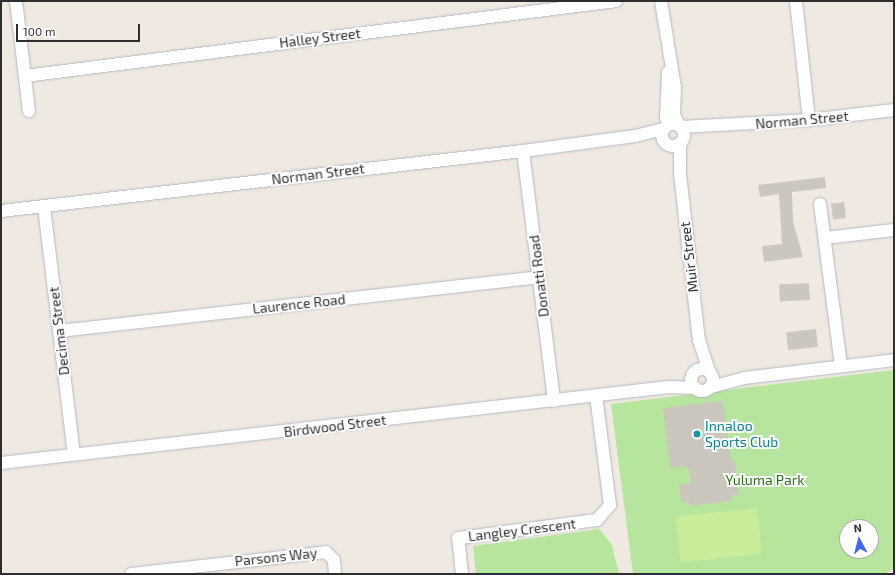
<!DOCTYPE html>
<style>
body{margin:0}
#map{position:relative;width:895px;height:575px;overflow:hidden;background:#efe9e1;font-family:"Exo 2",sans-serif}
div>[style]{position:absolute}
.green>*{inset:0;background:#b6e59e}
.pitch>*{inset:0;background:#c9ec9a;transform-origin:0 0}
.building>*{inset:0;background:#cbc7bf;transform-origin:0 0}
.roads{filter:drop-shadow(0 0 1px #b4b7c1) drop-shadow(0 0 1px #b4b7c1)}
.minor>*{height:12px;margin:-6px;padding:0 6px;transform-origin:6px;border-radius:6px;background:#fff}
.minor>.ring{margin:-6px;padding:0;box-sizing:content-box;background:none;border:12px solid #fff;border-radius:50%}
.dots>*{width:11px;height:11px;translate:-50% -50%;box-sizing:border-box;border:2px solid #fff;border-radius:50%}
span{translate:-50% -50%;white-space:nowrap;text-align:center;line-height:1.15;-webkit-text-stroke:4px #fff;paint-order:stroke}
.street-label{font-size:14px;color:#2e2e2e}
.culture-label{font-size:14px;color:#0d838f}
.left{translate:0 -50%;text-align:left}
.park-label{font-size:14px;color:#2c6e1b}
.frame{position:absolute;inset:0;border:2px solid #2e2e2e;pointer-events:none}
.north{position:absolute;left:839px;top:519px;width:40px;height:40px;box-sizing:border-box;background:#fff;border:1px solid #ababab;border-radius:50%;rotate:353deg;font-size:11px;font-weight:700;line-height:16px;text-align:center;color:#2e2e2e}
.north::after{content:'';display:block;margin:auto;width:14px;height:18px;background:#4264fb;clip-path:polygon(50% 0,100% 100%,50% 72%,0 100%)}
.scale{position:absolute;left:16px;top:24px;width:124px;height:18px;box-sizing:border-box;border:2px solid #2e2e2e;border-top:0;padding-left:5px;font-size:12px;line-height:14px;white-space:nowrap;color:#2e2e2e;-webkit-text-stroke:3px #fff;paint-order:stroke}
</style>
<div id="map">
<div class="green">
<div style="clip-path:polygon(evenodd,894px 370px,894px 568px,885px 574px,633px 574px,611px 404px,894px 370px,847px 527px,871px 527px,871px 551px,847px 551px,847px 527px)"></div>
<div style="clip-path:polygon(599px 529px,612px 545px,619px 574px,476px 574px,473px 546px)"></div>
</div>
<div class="pitch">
<div style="left:757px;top:508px;width:46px;height:82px;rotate:84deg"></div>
</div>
<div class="building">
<div style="clip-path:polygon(825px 177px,826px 188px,792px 192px,793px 222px,803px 257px,764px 262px,762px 246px,782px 244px,779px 194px,760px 197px,758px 185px)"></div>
<div style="left:844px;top:202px;width:16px;height:13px;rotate:83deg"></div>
<div style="left:809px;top:283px;width:17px;height:30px;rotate:87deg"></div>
<div style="left:816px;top:329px;width:18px;height:30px;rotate:84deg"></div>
<div style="clip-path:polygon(723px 401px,731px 461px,735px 460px,739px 495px,731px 496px,731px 501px,690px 506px,690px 502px,681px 503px,679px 484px,691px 483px,689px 470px,684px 466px,670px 468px,663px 408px)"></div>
</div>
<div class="roads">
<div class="minor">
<div style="left:16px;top:1px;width:111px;rotate:83.3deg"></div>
<div style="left:661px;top:1px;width:87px;rotate:80.8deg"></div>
<div style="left:675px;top:87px;width:28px;rotate:92deg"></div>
<div style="left:674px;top:115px;width:11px;rotate:63deg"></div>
<div style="left:796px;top:1px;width:120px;rotate:83.8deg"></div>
<div style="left:25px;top:76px;width:596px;rotate:-7.23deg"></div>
<div style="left:666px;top:118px;width:46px;rotate:-87.5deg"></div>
<div class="ring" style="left:662px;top:124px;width:10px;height:10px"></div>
<div style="left:681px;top:127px;width:128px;rotate:-3.1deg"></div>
<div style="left:809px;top:120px;width:86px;rotate:-6.7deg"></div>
<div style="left:680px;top:143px;width:31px;rotate:90deg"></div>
<div style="left:680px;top:174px;width:167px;rotate:83.5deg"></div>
<div style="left:699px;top:340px;width:33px;rotate:72deg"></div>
<div style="left:523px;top:151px;width:252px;rotate:82.9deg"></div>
<div style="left:820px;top:204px;width:163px;rotate:82.6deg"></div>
<div style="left:44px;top:207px;width:249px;rotate:83.1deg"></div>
<div style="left:1px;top:211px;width:525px;rotate:-6.56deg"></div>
<div style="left:523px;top:151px;width:113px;rotate:-7.6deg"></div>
<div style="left:635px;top:136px;width:29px;rotate:-14deg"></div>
<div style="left:825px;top:238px;width:69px;rotate:-6.6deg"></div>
<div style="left:59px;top:331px;width:483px;rotate:-6.4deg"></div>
<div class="ring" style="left:691px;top:369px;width:10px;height:10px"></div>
<div style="left:711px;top:387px;width:34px;rotate:-15deg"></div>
<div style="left:744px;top:378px;width:151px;rotate:-6.8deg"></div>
<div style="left:1px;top:463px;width:672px;rotate:-6.49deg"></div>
<div style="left:669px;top:387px;width:27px;rotate:2deg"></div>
<div style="left:131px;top:574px;width:196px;rotate:-6.4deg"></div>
<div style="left:326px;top:552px;width:11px;rotate:45deg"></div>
<div style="left:334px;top:560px;width:14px;rotate:86deg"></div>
<div style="left:462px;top:574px;width:36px;rotate:-96deg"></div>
<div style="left:458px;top:538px;width:140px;rotate:-7.4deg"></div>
<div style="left:597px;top:520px;width:20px;rotate:-49deg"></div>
<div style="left:610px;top:505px;width:110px;rotate:-97.3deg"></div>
</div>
</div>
<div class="dots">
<div style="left:697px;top:434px;background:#0f9aa8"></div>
</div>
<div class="street-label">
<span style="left:320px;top:38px;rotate:-7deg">Halley Street</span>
<span style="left:802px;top:120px;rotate:-5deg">Norman Street</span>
<span style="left:318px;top:174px;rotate:-7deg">Norman Street</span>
<span style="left:689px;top:257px;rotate:-97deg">Muir Street</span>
<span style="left:539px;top:276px;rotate:-97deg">Donatti Road</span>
<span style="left:299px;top:304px;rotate:-6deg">Laurence Road</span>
<span style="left:59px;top:331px;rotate:-97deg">Decima Street</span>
<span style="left:335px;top:426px;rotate:-7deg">Birdwood Street</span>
<span style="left:522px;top:530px;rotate:-7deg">Langley Crescent</span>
<span style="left:276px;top:557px;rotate:-6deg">Parsons Way</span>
</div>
<div class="culture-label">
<span class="left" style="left:705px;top:434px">Innaloo<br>Sports Club</span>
</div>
<div class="park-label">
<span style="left:765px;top:480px">Yuluma Park</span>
</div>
<div class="frame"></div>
<div class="north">N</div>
<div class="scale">100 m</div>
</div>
